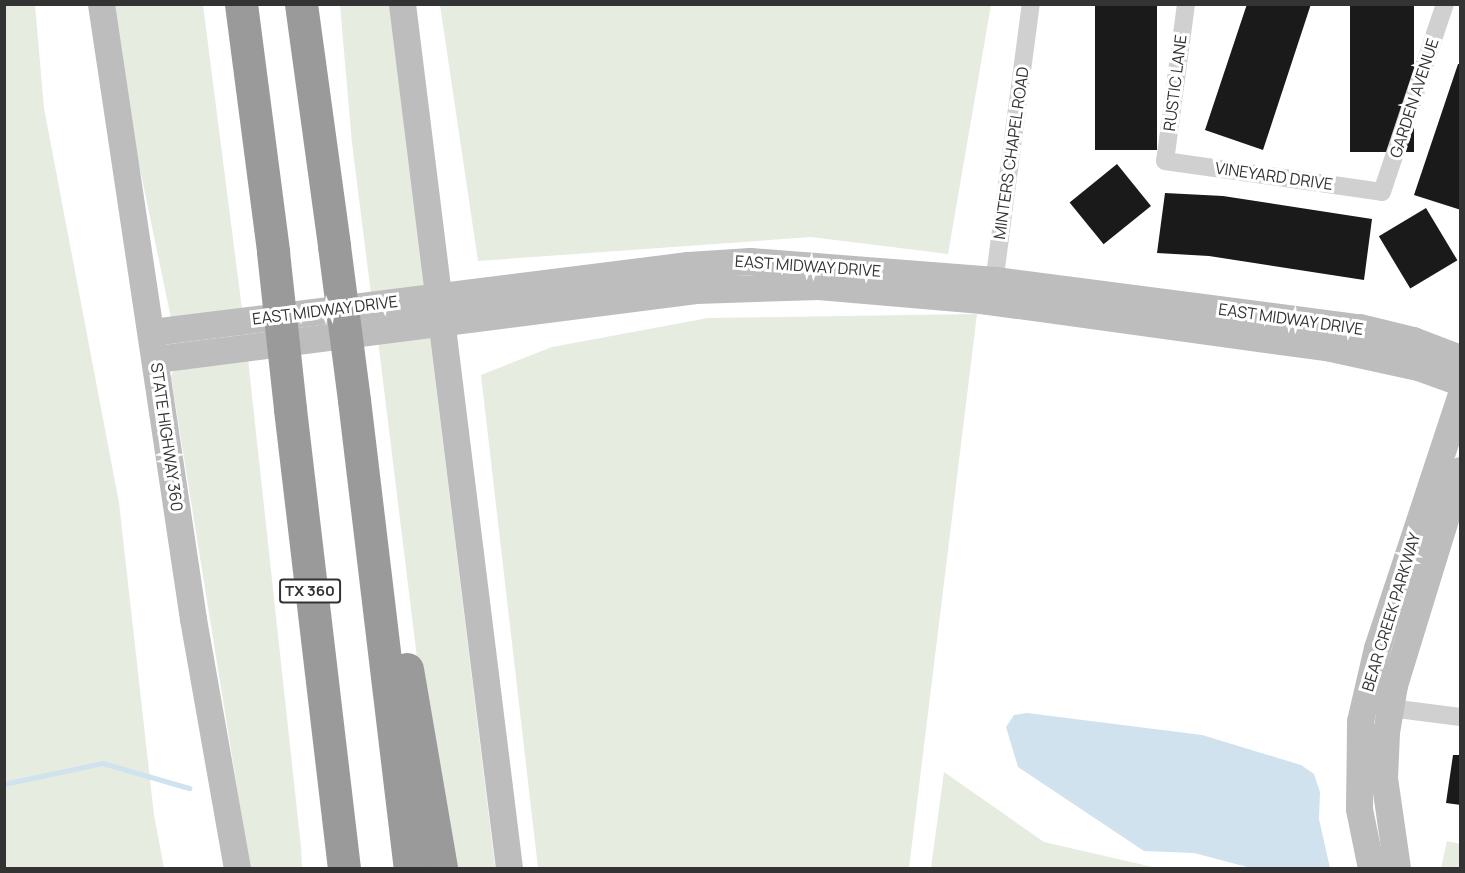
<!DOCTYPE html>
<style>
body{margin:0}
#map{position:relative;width:1465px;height:873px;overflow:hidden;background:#fff;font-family:Manrope,sans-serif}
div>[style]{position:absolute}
.green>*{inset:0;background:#e6ecdf;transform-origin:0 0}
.water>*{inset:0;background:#cfe2ee}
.stream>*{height:4.5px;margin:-2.25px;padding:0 2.25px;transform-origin:2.25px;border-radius:2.25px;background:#cfe2ee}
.building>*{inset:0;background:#1a1a1a;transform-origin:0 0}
.street>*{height:18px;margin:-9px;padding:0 9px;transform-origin:9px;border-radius:9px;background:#d0d0d0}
.secondary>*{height:27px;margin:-13.5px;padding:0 13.5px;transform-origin:13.5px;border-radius:13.5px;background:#bdbdbd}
.highway>*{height:33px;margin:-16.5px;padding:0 16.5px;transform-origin:16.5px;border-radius:16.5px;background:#9a9a9a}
.highway-bridge>*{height:33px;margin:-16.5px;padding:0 16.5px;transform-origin:16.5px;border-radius:16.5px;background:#9a9a9a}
span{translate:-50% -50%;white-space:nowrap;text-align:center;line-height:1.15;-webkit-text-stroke:6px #fff;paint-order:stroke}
.shield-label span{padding:2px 4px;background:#fff;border:2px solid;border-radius:4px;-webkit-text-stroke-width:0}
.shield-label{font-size:15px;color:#333;font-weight:700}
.street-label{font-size:16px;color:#333}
.frame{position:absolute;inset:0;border:6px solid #333;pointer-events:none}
</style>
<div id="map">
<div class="green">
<div style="clip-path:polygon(35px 5px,44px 108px,119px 503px,154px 815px,164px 868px,5px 868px,4px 5px)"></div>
<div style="clip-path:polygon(112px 5px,203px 5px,242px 309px,171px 318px,132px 131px)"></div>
<div style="clip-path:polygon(340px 5px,393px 5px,424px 286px,371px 294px,352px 143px)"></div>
<div style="clip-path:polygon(440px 5px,991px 5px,948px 254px,811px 237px,478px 261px)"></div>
<div style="clip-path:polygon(977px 314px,909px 868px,538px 868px,481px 375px,552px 347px,708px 318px)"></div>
<div style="left:430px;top:337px;width:535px;height:52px;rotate:83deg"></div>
<div style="clip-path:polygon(248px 359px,301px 847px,302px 868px,250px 868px,171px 377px,174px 368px)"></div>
<div style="clip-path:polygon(944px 772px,1044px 842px,1157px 868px,931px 868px)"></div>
<div style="clip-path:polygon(1447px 841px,1460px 844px,1460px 868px,1441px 868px)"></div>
</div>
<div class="water">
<div style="clip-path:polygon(1027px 713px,1202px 735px,1301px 765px,1314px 774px,1320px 792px,1319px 819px,1330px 868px,1251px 868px,1194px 853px,1144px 851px,1018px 767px,1006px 727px,1014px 715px)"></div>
</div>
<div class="stream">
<div style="left:4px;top:784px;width:101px;rotate:-12deg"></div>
<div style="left:103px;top:763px;width:90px;rotate:16.2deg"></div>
</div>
<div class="building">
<div style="left:1095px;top:4px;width:62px;height:146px"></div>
<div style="clip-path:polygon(1247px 4px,1311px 4px,1263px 150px,1205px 130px)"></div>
<div style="left:1350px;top:4px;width:64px;height:148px"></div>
<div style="clip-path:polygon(1458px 64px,1461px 64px,1461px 210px,1414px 195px)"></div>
<div style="left:1117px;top:164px;width:54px;height:61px;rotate:51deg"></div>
<div style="clip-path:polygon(1165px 193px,1223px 196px,1372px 219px,1364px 280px,1209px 256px,1157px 253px)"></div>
<div style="left:1426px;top:208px;width:61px;height:55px;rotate:59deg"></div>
<div style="clip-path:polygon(1453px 755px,1461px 755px,1461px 805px,1446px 803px)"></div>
</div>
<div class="street">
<div style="left:1186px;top:4px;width:158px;rotate:97.6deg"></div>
<div style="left:1165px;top:161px;width:219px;rotate:8.1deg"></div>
<div style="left:1382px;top:192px;width:198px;rotate:-71.5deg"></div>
<div style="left:993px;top:291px;width:290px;rotate:-82.5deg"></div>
<div style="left:1390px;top:708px;width:71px;rotate:7.3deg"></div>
</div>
<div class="secondary">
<div style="left:101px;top:4px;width:622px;rotate:81.49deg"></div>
<div style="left:193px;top:619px;width:253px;rotate:80deg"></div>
<div style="left:402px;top:4px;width:871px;rotate:82.94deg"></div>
<div style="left:152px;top:332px;width:540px;rotate:-7.13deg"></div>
<div style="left:688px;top:265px;width:62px;rotate:-3.7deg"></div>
<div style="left:750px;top:261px;width:246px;rotate:4.4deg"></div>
<div style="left:995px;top:280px;width:367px;rotate:7.4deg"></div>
<div style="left:1359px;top:327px;width:56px;rotate:13.5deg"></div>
<div style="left:1413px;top:340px;width:50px;rotate:21deg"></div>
<div style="left:156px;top:359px;width:544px;rotate:-7.28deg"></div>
<div style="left:696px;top:290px;width:122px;rotate:-1.9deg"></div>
<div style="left:818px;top:286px;width:164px;rotate:4.9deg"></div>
<div style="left:981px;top:300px;width:348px;rotate:7.8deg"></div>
<div style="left:1326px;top:347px;width:94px;rotate:12.3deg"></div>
<div style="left:1418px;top:367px;width:45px;rotate:19.7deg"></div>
<div style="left:1371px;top:868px;width:60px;rotate:-101.5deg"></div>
<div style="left:1359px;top:809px;width:88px;rotate:-89.3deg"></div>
<div style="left:1360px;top:721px;width:75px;rotate:-76.9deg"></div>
<div style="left:1377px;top:648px;width:264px;rotate:-71.7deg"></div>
<div style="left:1397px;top:868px;width:91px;rotate:-98.2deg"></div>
<div style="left:1384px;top:778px;width:46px;rotate:-87.5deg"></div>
<div style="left:1386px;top:732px;width:48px;rotate:-80.3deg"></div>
<div style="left:1394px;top:685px;width:225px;rotate:-72.9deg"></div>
</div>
<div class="highway">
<div style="left:241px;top:4px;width:250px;rotate:82.6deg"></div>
<div style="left:301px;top:4px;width:244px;rotate:82.2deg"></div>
<div style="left:354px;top:400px;width:471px;rotate:83.2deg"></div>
<div style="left:290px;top:409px;width:462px;rotate:83.3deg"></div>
<div style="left:407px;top:669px;width:202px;rotate:80.3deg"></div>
</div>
<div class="highway-bridge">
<div style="left:334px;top:246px;width:155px;rotate:82.6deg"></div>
<div style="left:273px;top:252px;width:158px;rotate:83.8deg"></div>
</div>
<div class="shield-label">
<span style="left:310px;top:591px">TX 360</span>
</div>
<div class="street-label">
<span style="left:1175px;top:83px;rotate:-83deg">RUSTIC LANE</span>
<span style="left:1414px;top:98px;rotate:-72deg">GARDEN AVENUE</span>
<span style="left:1011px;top:153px;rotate:-82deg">MINTERS CHAPEL ROAD</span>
<span style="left:1274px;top:176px;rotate:8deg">VINEYARD DRIVE</span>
<span style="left:808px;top:266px;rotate:4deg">EAST MIDWAY DRIVE</span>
<span style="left:325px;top:310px;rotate:-7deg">EAST MIDWAY DRIVE</span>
<span style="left:1291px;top:319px;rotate:8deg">EAST MIDWAY DRIVE</span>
<span style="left:167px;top:437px;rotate:82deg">STATE HIGHWAY 360</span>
<span style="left:1391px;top:612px;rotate:-73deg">BEAR CREEK PARKWAY</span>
</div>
<div class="frame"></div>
</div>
